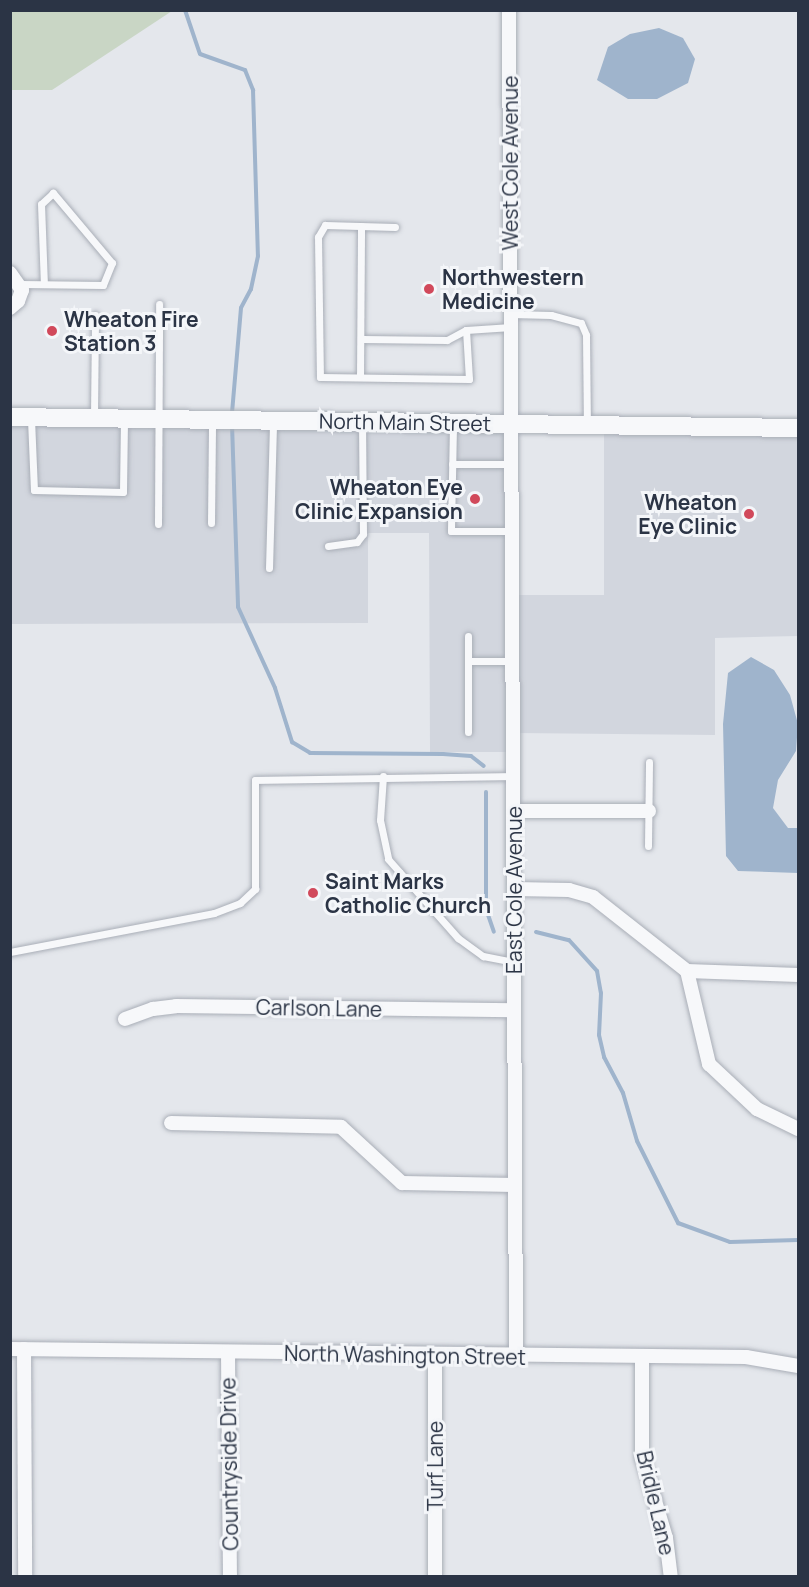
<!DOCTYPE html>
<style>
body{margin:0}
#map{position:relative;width:809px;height:1587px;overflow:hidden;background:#e4e7ec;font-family:Manrope,sans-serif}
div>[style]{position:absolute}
.built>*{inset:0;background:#d2d6de}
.green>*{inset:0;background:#c9d6c5}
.water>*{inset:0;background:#9fb4cc}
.stream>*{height:4px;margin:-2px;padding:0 2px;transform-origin:2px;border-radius:2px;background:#9fb4cc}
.roads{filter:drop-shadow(0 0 2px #a9aeb7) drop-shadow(0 0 2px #a9aeb7)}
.service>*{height:7px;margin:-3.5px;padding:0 3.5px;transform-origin:3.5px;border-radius:3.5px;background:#f7f8fa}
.minor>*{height:14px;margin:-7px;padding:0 7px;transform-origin:7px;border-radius:7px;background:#f7f8fa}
.tertiary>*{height:18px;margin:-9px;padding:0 9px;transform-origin:9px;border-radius:9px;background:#f7f8fa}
.dots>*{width:16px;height:16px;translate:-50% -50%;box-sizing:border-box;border:3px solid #f4f6f9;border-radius:50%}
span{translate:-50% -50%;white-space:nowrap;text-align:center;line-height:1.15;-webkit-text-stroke:6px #f4f6f9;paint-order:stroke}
.street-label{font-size:21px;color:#2b3445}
.poi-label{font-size:21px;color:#2b3445;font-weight:700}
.left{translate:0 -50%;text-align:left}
.right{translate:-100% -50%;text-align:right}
.frame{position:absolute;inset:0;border:12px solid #2b3445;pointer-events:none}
</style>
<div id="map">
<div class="built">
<div style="clip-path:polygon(11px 422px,507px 427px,510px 752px,430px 752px,429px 533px,368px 533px,368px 623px,11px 624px)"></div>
<div style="clip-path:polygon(604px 426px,798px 429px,798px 636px,715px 638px,715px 735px,517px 733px,516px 595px,604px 595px)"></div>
</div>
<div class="green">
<div style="clip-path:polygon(11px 10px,172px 10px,172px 11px,52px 90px,11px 90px)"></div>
</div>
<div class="water">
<div style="clip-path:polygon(659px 28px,683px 38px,695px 59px,688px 83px,657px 99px,628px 99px,597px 80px,608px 47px,630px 34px)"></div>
<div style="clip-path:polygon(751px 657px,774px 670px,790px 695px,798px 724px,796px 751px,778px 780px,773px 808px,788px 828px,798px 828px,798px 873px,738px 871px,726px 856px,723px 724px,728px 673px)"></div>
</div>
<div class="stream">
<div style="left:185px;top:10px;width:46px;rotate:71.2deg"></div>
<div style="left:200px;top:54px;width:48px;rotate:19.6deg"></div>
<div style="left:245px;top:70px;width:22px;rotate:68deg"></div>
<div style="left:253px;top:90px;width:166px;rotate:88.3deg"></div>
<div style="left:258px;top:256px;width:34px;rotate:102deg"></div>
<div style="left:251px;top:289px;width:21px;rotate:118deg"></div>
<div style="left:241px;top:308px;width:106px;rotate:94.9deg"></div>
<div style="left:232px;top:424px;width:183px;rotate:88.1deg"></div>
<div style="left:238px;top:607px;width:89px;rotate:65.4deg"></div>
<div style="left:275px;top:688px;width:57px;rotate:72.5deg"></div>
<div style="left:292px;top:742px;width:21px;rotate:31deg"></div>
<div style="left:310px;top:753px;width:133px;rotate:0.4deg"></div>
<div style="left:443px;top:754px;width:28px;rotate:4deg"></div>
<div style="left:471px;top:756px;width:16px;rotate:38deg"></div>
<div style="left:486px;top:792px;width:117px;rotate:90deg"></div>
<div style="left:486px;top:909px;width:24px;rotate:71deg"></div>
<div style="left:536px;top:932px;width:34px;rotate:14deg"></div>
<div style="left:569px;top:940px;width:42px;rotate:47.9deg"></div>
<div style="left:597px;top:971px;width:22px;rotate:80deg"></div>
<div style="left:601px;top:993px;width:42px;rotate:92.7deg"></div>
<div style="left:599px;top:1035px;width:23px;rotate:77deg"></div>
<div style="left:604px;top:1057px;width:41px;rotate:62.2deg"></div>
<div style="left:623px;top:1093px;width:50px;rotate:73.7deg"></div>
<div style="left:637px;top:1141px;width:92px;rotate:63.4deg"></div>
<div style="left:678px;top:1223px;width:55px;rotate:20.1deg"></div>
<div style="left:730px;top:1242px;width:68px;rotate:-1.7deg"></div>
</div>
<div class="roads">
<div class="service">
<div style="left:395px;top:227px;width:70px;rotate:-178.4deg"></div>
<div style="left:325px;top:225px;width:14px;rotate:120deg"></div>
<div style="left:318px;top:237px;width:140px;rotate:89.2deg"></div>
<div style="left:320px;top:377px;width:149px;rotate:0.8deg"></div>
<div style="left:469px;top:379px;width:49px;rotate:-93.5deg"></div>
<div style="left:21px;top:284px;width:82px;rotate:0.7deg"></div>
<div style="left:103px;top:285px;width:24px;rotate:-68deg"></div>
<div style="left:112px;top:263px;width:92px;rotate:-130.1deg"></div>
<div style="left:53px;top:193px;width:16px;rotate:137deg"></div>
<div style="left:41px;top:204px;width:80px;rotate:87.9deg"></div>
<div style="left:511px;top:314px;width:40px;rotate:1.4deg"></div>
<div style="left:551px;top:315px;width:31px;rotate:15deg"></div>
<div style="left:581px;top:323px;width:13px;rotate:67deg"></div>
<div style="left:586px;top:335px;width:90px;rotate:89.4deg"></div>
<div style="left:362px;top:339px;width:85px;rotate:0.7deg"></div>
<div style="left:447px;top:340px;width:21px;rotate:-28deg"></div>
<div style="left:466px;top:330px;width:45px;rotate:-3.8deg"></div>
<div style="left:360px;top:377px;width:151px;rotate:-89.6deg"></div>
<div style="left:94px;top:417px;width:102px;rotate:-89.4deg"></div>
<div style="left:31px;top:419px;width:71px;rotate:87.6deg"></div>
<div style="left:34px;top:490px;width:89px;rotate:1.3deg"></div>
<div style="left:123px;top:492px;width:72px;rotate:-89.2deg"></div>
<div style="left:453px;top:425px;width:106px;rotate:91.1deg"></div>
<div style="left:451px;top:531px;width:61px"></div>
<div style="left:452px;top:464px;width:59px"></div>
<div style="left:211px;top:523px;width:102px;rotate:-89.4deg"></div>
<div style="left:158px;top:524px;width:220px;rotate:-89.7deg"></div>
<div style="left:328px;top:546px;width:29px;rotate:-8deg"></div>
<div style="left:357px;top:542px;width:10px;rotate:-53deg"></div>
<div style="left:363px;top:534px;width:110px;rotate:-90.5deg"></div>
<div style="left:269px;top:568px;width:146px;rotate:-88.4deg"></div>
<div style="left:468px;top:636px;width:96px;rotate:90deg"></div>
<div style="left:468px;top:661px;width:45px"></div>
<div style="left:383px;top:776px;width:44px;rotate:93.9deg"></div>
<div style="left:380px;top:820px;width:40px;rotate:78deg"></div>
<div style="left:388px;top:859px;width:106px;rotate:48.5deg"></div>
<div style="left:458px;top:938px;width:31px;rotate:36deg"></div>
<div style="left:483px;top:956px;width:32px;rotate:11deg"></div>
<div style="left:648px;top:846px;width:84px;rotate:-89.3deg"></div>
<div style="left:10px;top:952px;width:208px;rotate:-10.8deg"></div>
<div style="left:214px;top:913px;width:28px;rotate:-21deg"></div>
<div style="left:240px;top:903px;width:21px;rotate:-43deg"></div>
<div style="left:255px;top:889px;width:109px;rotate:-90deg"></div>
<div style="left:255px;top:780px;width:258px;rotate:-0.9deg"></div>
</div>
<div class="minor">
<div style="left:509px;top:10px;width:1346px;rotate:89.7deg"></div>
<div style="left:10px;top:273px;width:21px;rotate:55deg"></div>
<div style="left:22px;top:290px;width:12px;rotate:110deg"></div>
<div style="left:18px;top:301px;width:11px;rotate:139deg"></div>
<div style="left:513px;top:811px;width:136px"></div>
<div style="left:514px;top:889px;width:55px;rotate:1deg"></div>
<div style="left:569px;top:890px;width:25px;rotate:16deg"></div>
<div style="left:593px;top:897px;width:120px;rotate:38.2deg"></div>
<div style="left:687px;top:971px;width:96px;rotate:76.7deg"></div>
<div style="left:709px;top:1064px;width:66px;rotate:43.2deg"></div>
<div style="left:757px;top:1109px;width:46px;rotate:26deg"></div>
<div style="left:687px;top:971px;width:111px;rotate:2.1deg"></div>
<div style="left:125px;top:1019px;width:30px;rotate:-20deg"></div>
<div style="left:153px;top:1009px;width:23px;rotate:-7deg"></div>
<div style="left:176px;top:1006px;width:338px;rotate:0.7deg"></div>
<div style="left:171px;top:1123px;width:170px;rotate:1.3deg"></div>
<div style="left:341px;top:1127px;width:83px;rotate:42.6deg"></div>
<div style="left:402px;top:1183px;width:113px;rotate:1deg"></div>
<div style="left:10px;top:1349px;width:736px;rotate:0.62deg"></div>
<div style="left:746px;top:1357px;width:53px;rotate:9.8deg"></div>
<div style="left:24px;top:1349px;width:227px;rotate:89.7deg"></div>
<div style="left:228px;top:1352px;width:224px;rotate:89.5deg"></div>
<div style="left:435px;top:1355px;width:221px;rotate:90deg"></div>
<div style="left:642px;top:1358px;width:99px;rotate:90deg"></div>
<div style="left:642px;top:1457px;width:84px;rotate:73.5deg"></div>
<div style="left:666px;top:1538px;width:38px;rotate:83deg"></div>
</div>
<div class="tertiary">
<div style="left:10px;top:417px;width:788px;rotate:0.8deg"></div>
</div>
</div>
<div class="dots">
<div style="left:429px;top:289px;background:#d1495b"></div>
<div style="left:52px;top:331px;background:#d1495b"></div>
<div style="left:475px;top:499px;background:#d1495b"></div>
<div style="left:749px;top:514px;background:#d1495b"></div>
<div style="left:313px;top:893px;background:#d1495b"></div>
</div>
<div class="street-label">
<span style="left:510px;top:163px;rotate:-90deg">West Cole Avenue</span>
<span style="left:405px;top:422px;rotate:1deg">North Main Street</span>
<span style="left:514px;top:890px;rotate:-90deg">East Cole Avenue</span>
<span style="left:319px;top:1008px;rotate:1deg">Carlson Lane</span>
<span style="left:405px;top:1355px;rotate:1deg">North Washington Street</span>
<span style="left:229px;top:1464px;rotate:-91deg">Countryside Drive</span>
<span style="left:435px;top:1466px;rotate:-90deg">Turf Lane</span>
<span style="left:656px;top:1503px;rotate:77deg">Bridle Lane</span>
</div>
<div class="poi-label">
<span class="left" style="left:442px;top:289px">Northwestern<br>Medicine</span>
<span class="left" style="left:64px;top:331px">Wheaton Fire<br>Station 3</span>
<span class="right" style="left:463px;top:499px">Wheaton Eye<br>Clinic Expansion</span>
<span class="right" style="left:737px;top:514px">Wheaton<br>Eye Clinic</span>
<span class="left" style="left:325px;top:893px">Saint Marks<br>Catholic Church</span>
</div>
<div class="frame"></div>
</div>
